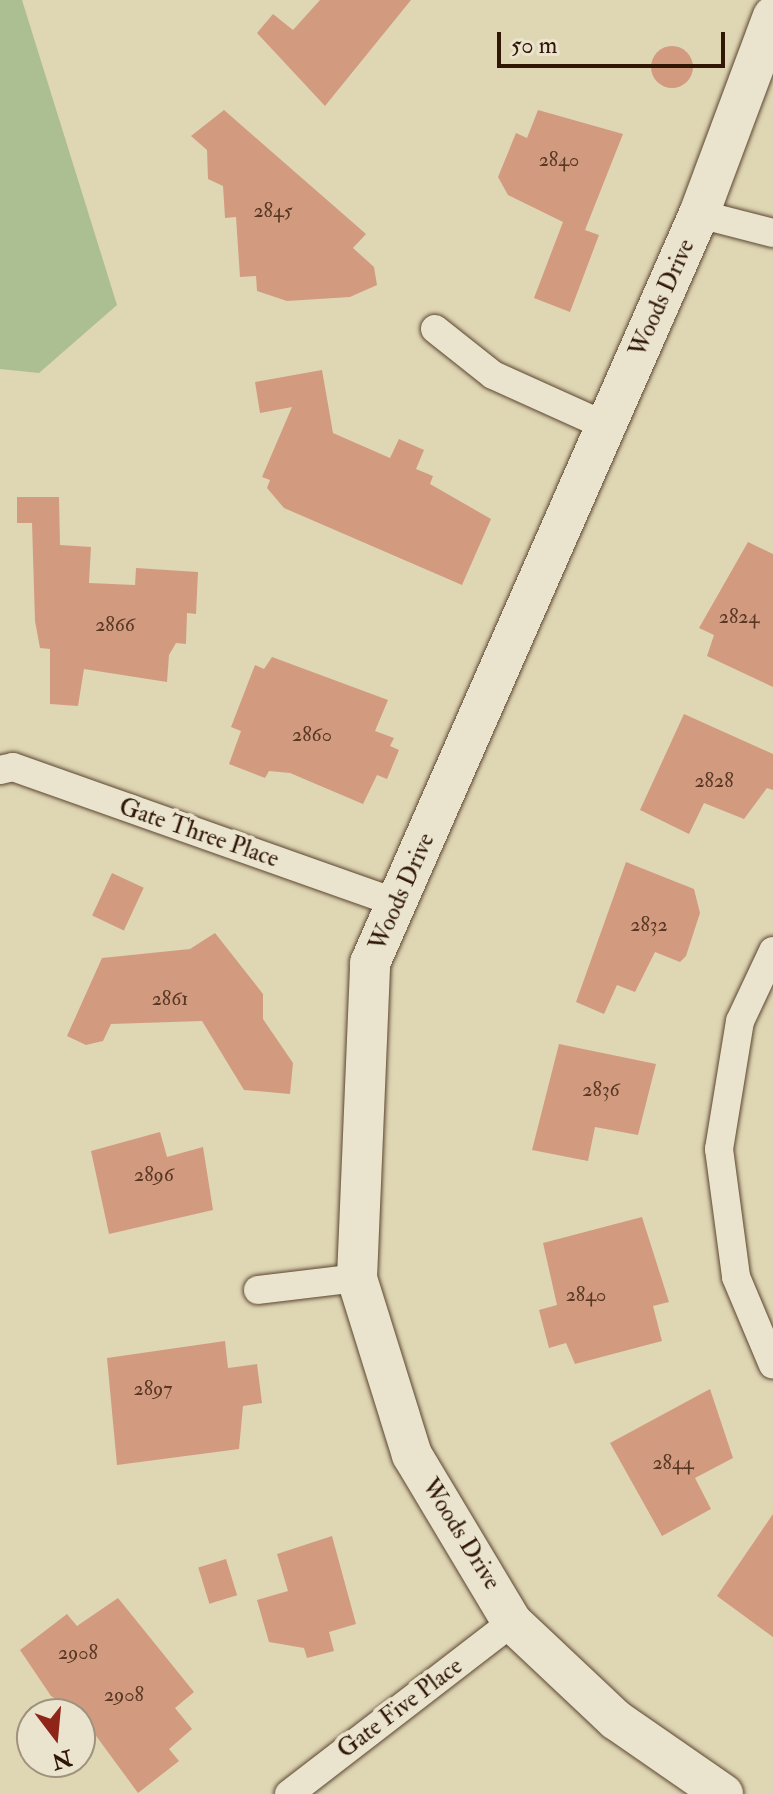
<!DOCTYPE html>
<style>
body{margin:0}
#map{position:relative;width:773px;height:1794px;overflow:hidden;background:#dfd6b4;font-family:"IM FELL Double Pica",serif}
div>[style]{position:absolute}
.green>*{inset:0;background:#acbf92}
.building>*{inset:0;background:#d29b80;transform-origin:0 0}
.round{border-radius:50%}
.roads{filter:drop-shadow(0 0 2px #5c4630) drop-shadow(0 0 2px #5c4630)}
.street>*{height:28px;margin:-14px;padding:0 14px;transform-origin:14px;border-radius:14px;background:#eae4ce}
.secondary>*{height:40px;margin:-20px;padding:0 20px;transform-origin:20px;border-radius:20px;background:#eae4ce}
span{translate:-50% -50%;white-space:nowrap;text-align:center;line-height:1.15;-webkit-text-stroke:8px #eae4ce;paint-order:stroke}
.number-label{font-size:20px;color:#583723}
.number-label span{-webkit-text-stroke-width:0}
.street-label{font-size:24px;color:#301604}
.north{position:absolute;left:16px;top:1698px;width:80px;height:80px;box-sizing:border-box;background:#eae4ce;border:2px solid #a0927d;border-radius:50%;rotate:164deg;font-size:22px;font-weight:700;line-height:32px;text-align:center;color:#301604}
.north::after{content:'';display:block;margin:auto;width:28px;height:36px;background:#8f2418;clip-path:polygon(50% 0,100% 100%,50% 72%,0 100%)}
.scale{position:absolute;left:497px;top:32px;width:228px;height:36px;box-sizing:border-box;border:4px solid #301604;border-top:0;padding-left:10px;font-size:24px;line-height:28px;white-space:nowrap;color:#301604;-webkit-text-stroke:6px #eae4ce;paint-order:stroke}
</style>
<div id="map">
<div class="green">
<div style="clip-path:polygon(0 0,22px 0,117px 305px,39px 373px,0 369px)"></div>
</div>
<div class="building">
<div style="clip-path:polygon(320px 0,411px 0,325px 106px,257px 33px,273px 14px,293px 30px)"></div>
<div class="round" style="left:651px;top:46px;width:42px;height:42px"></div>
<div style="clip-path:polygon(224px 110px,366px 234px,353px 248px,374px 267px,377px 285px,350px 297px,287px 301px,257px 291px,256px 276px,240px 277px,236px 217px,225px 218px,223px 186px,208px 179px,207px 150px,191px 136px)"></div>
<div style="clip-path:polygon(538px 110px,623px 134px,585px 230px,599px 235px,570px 312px,534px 298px,563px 222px,508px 195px,498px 177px,516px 133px,527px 138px)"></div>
<div style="clip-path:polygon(322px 370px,333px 433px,390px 458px,399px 439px,424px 450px,416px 469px,433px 476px,430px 484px,491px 519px,462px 585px,284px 508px,267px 488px,270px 480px,262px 477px,292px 407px,260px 413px,255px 382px)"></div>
<div style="clip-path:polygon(17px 497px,59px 497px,60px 545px,91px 547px,89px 583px,135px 585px,136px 568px,198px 572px,196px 614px,187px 613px,186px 644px,176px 643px,169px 655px,167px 682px,84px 669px,78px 706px,50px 704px,50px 649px,40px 648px,35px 621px,32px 523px,17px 523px)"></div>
<div style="clip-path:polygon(748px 542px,773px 554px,773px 687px,707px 656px,714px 635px,699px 628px)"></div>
<div style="clip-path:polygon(272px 657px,388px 700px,375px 731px,394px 738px,390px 746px,399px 750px,387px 779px,377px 775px,363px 804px,290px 773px,269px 771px,265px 778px,229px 764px,241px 731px,231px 727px,255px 665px,264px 669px)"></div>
<div style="clip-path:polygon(684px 714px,773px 754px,773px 790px,767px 788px,744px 819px,704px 803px,689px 834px,640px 810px)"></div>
<div style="clip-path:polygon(626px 862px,694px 889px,700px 913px,686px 956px,680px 962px,655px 952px,635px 992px,617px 985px,604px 1014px,576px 1002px)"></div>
<div style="left:112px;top:873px;width:35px;height:47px;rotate:25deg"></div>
<div style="clip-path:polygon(215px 933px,263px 994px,263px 1019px,293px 1063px,290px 1094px,244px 1090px,202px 1021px,111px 1024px,103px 1041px,86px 1045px,67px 1036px,102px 958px,190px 949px)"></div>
<div style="clip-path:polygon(559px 1044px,656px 1064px,638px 1135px,595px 1127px,588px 1161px,532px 1150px)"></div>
<div style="clip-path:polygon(160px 1132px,167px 1157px,203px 1147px,213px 1210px,109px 1234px,91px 1151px)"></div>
<div style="clip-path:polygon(642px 1217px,669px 1302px,653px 1306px,662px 1341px,575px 1364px,566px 1343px,549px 1348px,539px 1310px,557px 1305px,543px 1243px)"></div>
<div style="clip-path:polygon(225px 1341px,228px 1368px,257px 1364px,262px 1403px,243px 1406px,239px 1449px,117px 1465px,107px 1358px)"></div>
<div style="clip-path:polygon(710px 1389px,733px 1458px,695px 1478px,711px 1509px,662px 1536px,610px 1443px)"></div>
<div style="clip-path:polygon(773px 1514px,773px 1637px,717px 1596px)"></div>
<div style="clip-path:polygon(332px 1536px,356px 1624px,329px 1632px,334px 1651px,307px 1658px,304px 1648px,269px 1642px,257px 1600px,288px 1591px,277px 1554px)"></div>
<div style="left:226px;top:1559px;width:38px;height:29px;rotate:73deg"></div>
<div style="clip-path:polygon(118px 1598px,194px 1692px,175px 1708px,192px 1729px,169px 1749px,179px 1761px,138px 1793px,80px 1714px,51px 1696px,20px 1650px,67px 1614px,77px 1626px)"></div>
</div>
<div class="roads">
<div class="street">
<div style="left:699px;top:214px;width:76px;rotate:14.4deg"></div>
<div style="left:435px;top:329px;width:74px;rotate:38.4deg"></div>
<div style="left:493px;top:375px;width:124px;rotate:24.3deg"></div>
<div style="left:0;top:770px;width:13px;rotate:-13deg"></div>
<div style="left:13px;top:767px;width:407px;rotate:19.5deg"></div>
<div style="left:773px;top:951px;width:77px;rotate:115.2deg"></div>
<div style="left:740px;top:1021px;width:130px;rotate:99.3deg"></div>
<div style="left:719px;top:1149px;width:129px;rotate:82.4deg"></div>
<div style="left:736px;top:1277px;width:95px;rotate:67.2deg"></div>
<div style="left:258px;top:1290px;width:100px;rotate:-6.9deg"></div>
<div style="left:289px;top:1794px;width:282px;rotate:-37.6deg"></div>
</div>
<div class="secondary">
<div style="left:723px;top:1794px;width:130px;rotate:-145.3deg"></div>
<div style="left:616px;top:1720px;width:143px;rotate:-136.7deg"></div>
<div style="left:512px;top:1622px;width:195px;rotate:-120.9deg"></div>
<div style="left:412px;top:1455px;width:185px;rotate:-107.3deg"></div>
<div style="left:357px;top:1278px;width:315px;rotate:-87.6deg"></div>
<div style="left:370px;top:963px;width:818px;rotate:-66.29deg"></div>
<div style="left:699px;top:214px;width:211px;rotate:-69.5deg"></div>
</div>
</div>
<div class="number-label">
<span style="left:559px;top:159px">2840</span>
<span style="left:273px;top:210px">2845</span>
<span style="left:739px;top:616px">2824</span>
<span style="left:115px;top:624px">2866</span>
<span style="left:312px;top:734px">2860</span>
<span style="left:714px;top:780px">2828</span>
<span style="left:649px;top:924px">2832</span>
<span style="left:170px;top:998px">2861</span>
<span style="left:601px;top:1089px">2836</span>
<span style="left:154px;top:1174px">2896</span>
<span style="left:586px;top:1294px">2840</span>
<span style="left:153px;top:1388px">2897</span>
<span style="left:673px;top:1462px">2844</span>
<span style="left:78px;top:1652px">2908</span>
<span style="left:124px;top:1694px">2908</span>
</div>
<div class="street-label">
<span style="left:662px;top:298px;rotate:-66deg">Woods Drive</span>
<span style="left:199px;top:833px;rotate:19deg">Gate Three Place</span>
<span style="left:402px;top:892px;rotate:-66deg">Woods Drive</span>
<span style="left:461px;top:1534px;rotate:58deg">Woods Drive</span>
<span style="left:400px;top:1708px;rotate:-37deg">Gate Five Place</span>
</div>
<div class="north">N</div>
<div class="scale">50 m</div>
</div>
